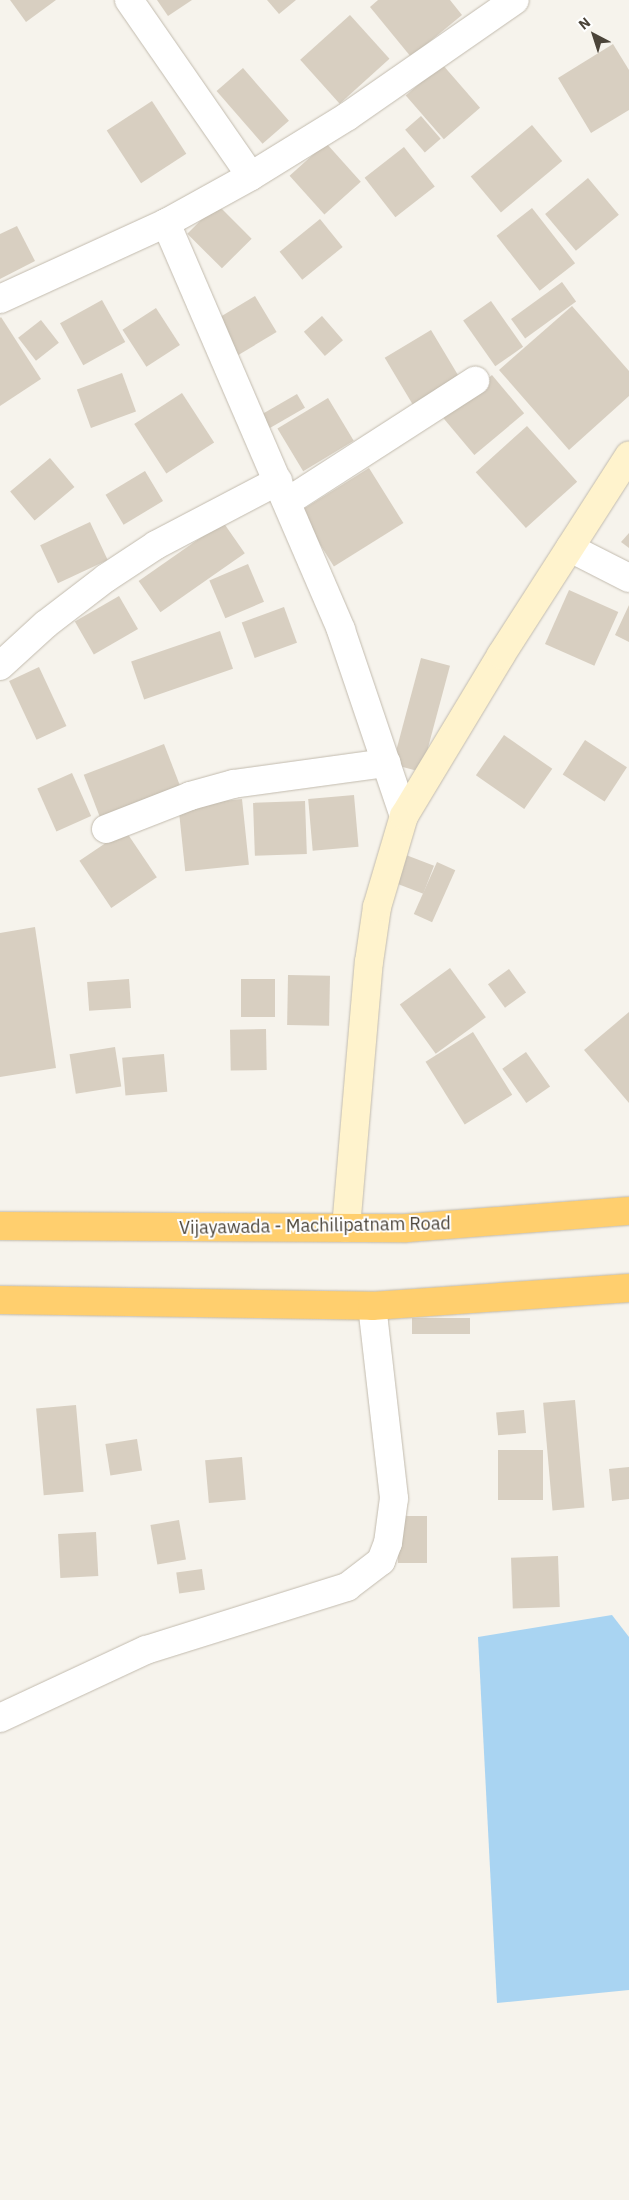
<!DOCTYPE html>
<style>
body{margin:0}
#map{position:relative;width:629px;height:2200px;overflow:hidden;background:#f6f3ec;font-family:"IBM Plex Sans",sans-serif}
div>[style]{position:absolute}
.water>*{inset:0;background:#a9d4f2}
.building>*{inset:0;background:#d8cfc1;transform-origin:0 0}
.roads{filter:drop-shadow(0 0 1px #c2bbae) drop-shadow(0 0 1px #c2bbae)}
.street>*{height:28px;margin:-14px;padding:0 14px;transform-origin:14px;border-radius:14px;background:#fff}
.secondary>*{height:28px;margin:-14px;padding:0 14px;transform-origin:14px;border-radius:14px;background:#fff3cd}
.highway>*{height:28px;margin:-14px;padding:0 14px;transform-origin:14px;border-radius:14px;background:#ffcf6e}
span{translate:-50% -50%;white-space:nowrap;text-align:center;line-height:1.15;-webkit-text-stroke:4px #fff;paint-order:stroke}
.street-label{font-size:18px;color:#4b4439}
.north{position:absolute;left:569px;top:10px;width:50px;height:50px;-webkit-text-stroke:4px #fff;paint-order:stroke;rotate:320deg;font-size:14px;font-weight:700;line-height:20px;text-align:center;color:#4b4439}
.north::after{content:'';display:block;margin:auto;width:18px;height:22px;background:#4b4439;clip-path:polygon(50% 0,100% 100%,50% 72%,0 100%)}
</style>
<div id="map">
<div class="water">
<div style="clip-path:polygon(612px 1615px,629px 1637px,629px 1990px,497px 2003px,478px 1637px)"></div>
</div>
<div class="building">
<div style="clip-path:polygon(10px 0,56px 0,26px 22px)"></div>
<div style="clip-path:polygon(157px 0,192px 0,168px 16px)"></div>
<div style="clip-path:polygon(267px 0,296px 0,279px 14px)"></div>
<div style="clip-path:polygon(378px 0,450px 0,462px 15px,411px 57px,370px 7px)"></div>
<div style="left:350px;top:15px;width:59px;height:67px;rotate:48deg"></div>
<div style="clip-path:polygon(613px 44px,629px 70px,629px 110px,591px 133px,558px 78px)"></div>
<div style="left:442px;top:64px;width:58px;height:48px;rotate:49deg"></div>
<div style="left:243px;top:68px;width:70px;height:35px;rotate:49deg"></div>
<div style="left:152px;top:101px;width:63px;height:54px;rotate:57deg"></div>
<div style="left:421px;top:116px;width:30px;height:21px;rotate:49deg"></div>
<div style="left:532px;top:125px;width:47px;height:80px;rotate:50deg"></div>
<div style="left:326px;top:143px;width:52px;height:49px;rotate:48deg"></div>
<div style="left:404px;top:147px;width:50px;height:50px;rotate:52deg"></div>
<div style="left:588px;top:178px;width:48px;height:56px;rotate:50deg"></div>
<div style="left:217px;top:204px;width:49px;height:42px;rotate:45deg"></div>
<div style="left:532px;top:208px;width:70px;height:45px;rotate:52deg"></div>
<div style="left:320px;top:219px;width:36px;height:52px;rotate:51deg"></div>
<div style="clip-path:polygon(17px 226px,35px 261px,0 279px,0 234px)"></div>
<div style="left:562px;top:282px;width:24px;height:63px;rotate:54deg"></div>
<div style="left:255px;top:296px;width:42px;height:48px;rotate:59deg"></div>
<div style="left:102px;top:300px;width:48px;height:48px;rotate:61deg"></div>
<div style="left:491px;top:301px;width:56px;height:34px;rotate:55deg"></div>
<div style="clip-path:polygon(572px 306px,629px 371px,629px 396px,569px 450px,499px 370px)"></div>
<div style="left:156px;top:308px;width:44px;height:40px;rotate:57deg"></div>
<div style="left:322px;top:316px;width:32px;height:24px;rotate:49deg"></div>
<div style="clip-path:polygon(1px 317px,41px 379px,0 406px,0 318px)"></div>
<div style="left:41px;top:320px;width:29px;height:29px;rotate:52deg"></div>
<div style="left:431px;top:330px;width:55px;height:54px;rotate:59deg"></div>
<div style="left:122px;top:373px;width:41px;height:48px;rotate:70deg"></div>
<div style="left:492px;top:375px;width:50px;height:65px;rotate:50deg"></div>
<div style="left:182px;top:393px;width:59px;height:57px;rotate:57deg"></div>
<div style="left:297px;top:394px;width:16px;height:47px;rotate:60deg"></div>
<div style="left:328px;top:398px;width:50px;height:59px;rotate:59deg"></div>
<div style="left:527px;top:426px;width:75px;height:69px;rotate:48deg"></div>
<div style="left:50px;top:458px;width:38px;height:52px;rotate:50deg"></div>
<div style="left:369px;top:468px;width:65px;height:82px;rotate:58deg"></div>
<div style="left:145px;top:471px;width:35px;height:46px;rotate:59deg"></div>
<div style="left:90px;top:522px;width:42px;height:55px;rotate:65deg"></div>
<div style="left:223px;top:522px;width:38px;height:103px;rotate:55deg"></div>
<div style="clip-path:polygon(629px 533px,629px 548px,621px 542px)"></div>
<div style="left:248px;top:564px;width:41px;height:42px;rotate:67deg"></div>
<div style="left:569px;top:590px;width:54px;height:59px;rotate:24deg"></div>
<div style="left:119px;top:596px;width:38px;height:51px;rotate:60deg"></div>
<div style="clip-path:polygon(629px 605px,629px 642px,615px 635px)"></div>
<div style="left:284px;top:607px;width:38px;height:45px;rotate:70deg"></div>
<div style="left:220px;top:631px;width:40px;height:94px;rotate:71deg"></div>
<div style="left:421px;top:658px;width:30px;height:110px;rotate:15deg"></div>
<div style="left:39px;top:667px;width:65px;height:33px;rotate:65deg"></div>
<div style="left:504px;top:735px;width:59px;height:49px;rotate:35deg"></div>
<div style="left:585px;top:740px;width:50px;height:41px;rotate:33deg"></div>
<div style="left:164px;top:744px;width:48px;height:86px;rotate:69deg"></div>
<div style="left:72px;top:773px;width:47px;height:38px;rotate:66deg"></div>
<div style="left:354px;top:795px;width:52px;height:46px;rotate:85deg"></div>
<div style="left:242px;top:799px;width:66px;height:64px;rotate:84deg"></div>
<div style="left:305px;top:801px;width:53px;height:52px;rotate:88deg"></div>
<div style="left:125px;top:830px;width:57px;height:55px;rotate:56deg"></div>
<div style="left:406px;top:855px;width:30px;height:30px;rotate:21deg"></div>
<div style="left:437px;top:862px;width:20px;height:57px;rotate:24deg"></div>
<div style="clip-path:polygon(35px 927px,56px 1068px,0 1077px,0 933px)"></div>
<div style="left:450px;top:968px;width:61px;height:62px;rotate:54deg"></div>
<div style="left:509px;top:969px;width:29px;height:26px;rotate:54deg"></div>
<div style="left:288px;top:975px;width:42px;height:50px;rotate:1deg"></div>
<div style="left:129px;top:979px;width:29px;height:42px;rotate:86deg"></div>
<div style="left:241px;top:979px;width:34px;height:38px"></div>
<div style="clip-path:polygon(629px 1012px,629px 1103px,584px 1050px)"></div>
<div style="left:266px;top:1029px;width:41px;height:36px;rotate:89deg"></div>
<div style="left:473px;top:1032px;width:74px;height:56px;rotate:58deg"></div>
<div style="left:115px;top:1047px;width:40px;height:46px;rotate:81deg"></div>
<div style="left:526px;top:1052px;width:42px;height:29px;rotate:55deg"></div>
<div style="left:164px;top:1054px;width:38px;height:42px;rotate:85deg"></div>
<div style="left:412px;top:1318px;width:58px;height:16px"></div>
<div style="left:575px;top:1400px;width:108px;height:32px;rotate:85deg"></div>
<div style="left:76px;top:1405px;width:87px;height:40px;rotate:85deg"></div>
<div style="left:524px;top:1410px;width:23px;height:28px;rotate:85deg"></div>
<div style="left:137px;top:1439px;width:32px;height:32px;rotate:81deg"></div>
<div style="left:498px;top:1450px;width:45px;height:50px"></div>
<div style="left:242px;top:1457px;width:43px;height:37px;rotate:85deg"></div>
<div style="clip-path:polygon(629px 1467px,629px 1499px,612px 1501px,609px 1469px)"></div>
<div style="left:398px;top:1516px;width:29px;height:47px"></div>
<div style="left:179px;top:1520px;width:40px;height:29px;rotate:80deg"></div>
<div style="left:96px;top:1532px;width:44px;height:38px;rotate:87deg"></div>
<div style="left:558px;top:1556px;width:51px;height:47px;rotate:88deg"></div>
<div style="left:202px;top:1569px;width:21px;height:26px;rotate:82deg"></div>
</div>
<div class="roads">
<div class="street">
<div style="left:129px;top:0;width:214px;rotate:55.3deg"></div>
<div style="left:166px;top:223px;width:443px;rotate:66.7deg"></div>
<div style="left:341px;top:630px;width:196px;rotate:71.3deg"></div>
<div style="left:0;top:299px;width:183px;rotate:-24.6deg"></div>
<div style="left:166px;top:223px;width:97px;rotate:-28.9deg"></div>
<div style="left:251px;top:176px;width:114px;rotate:-31.7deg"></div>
<div style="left:348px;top:116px;width:203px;rotate:-34.8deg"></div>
<div style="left:287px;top:502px;width:224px;rotate:-32.8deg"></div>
<div style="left:570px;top:548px;width:66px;rotate:27deg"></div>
<div style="left:0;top:666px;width:62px;rotate:-42.4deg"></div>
<div style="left:46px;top:624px;width:76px;rotate:-37.5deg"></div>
<div style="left:106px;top:578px;width:60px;rotate:-33.4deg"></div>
<div style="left:156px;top:545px;width:138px;rotate:-27.7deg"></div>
<div style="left:106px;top:829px;width:90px;rotate:-21.4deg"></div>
<div style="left:190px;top:796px;width:45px;rotate:-15.6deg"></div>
<div style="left:233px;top:784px;width:155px;rotate:-7.8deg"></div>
<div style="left:0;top:1718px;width:161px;rotate:-25deg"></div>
<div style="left:146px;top:1650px;width:211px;rotate:-17.4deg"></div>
<div style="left:347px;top:1587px;width:43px;rotate:-37.4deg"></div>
<div style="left:381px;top:1561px;width:19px;rotate:-69deg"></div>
<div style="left:388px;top:1543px;width:45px;rotate:-82.4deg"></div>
<div style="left:394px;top:1498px;width:193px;rotate:-96.5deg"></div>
</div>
<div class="secondary">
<div style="left:346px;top:1228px;width:267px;rotate:-85.1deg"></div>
<div style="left:369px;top:962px;width:56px;rotate:-81.7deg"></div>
<div style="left:377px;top:907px;width:95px;rotate:-73.5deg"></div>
<div style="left:404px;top:816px;width:188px;rotate:-58.9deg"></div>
<div style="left:501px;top:655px;width:237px;rotate:-57.3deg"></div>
</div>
<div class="highway">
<div style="left:0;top:1226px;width:407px;rotate:0.3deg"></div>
<div style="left:407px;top:1228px;width:223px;rotate:-4.4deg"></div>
<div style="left:0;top:1300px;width:372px;rotate:0.9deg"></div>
<div style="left:372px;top:1306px;width:258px;rotate:-4deg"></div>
</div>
</div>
<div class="street-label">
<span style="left:315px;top:1226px;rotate:-1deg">Vijayawada - Machilipatnam Road</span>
</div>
<div class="north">N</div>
</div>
